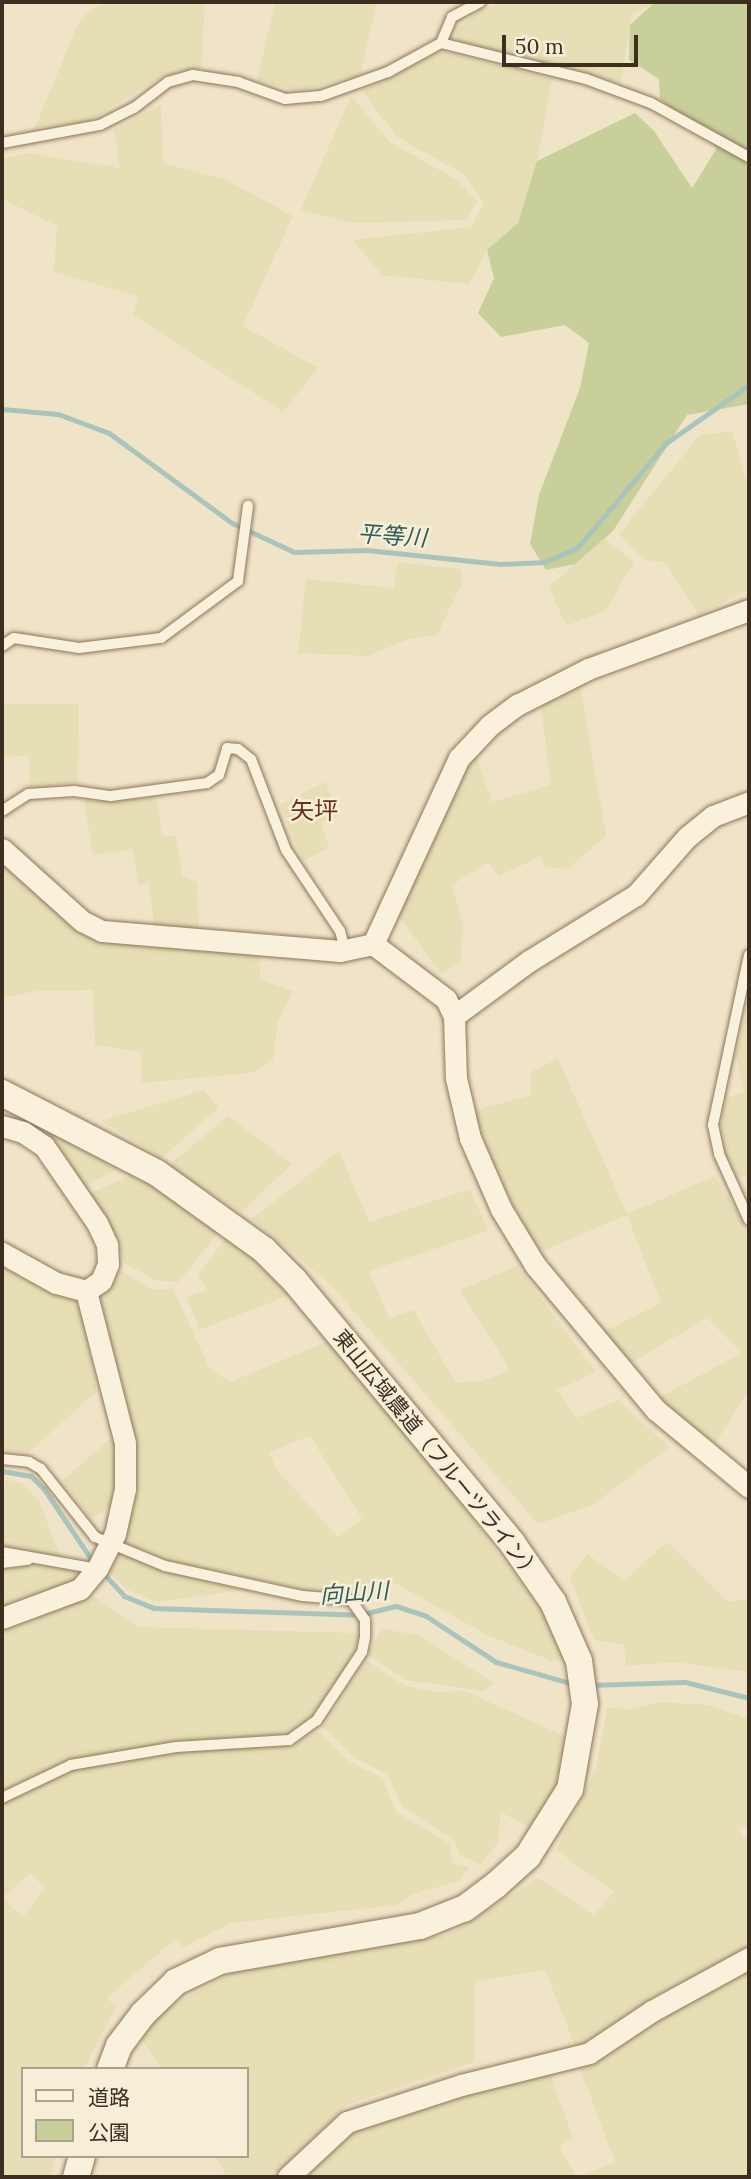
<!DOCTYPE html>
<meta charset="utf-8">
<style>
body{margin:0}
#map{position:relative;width:751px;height:2179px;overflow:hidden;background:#f0e4c8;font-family:Lora,"Noto Sans JP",serif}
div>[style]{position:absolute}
.farmland>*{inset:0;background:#e6deb5}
.green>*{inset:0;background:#c9cf9b}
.stream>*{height:5px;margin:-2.5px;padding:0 2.5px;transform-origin:2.5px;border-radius:2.5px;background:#a9c4bc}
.roads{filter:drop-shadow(0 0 2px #8d765c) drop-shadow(0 0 2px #8d765c)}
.service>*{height:10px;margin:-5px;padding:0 5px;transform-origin:5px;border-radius:5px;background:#faf1dc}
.minor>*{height:21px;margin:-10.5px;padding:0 10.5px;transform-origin:10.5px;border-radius:10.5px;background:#faf1dc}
.tertiary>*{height:26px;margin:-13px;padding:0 13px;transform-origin:13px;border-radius:13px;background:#faf1dc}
span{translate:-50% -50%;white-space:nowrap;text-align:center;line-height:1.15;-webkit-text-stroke:5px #f7eed8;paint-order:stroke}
.street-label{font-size:21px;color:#3d2e20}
.water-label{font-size:23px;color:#2f5d5a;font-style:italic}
.quarter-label{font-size:24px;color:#6b2e1e}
.frame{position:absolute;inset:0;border:4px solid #3d2e20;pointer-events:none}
.legend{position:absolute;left:21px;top:2067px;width:228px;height:91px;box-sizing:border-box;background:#f7eed8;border:2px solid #ada18e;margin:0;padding:9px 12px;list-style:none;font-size:21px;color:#3d2e20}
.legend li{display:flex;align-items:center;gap:14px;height:35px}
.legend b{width:35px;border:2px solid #ada18e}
.scale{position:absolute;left:502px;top:35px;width:136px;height:32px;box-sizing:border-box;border:4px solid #3d2e20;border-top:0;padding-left:9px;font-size:21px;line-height:24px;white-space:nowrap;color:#3d2e20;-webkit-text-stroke:5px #f7eed8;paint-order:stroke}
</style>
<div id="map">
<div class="farmland">
<div style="clip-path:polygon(109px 2px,205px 2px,201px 68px,162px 76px,89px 121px,35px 128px,76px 28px,90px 9px)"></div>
<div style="clip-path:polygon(275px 2px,377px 2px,360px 75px,300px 91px,257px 81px)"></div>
<div style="clip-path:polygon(503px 2px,655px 2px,631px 16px,621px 83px,457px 42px,456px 30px,479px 11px)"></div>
<div style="clip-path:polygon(443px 51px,552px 79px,537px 161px,518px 223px,487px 250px,469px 284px,382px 275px,353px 240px,471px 227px,484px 203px,462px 173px,397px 137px,362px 91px)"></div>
<div style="clip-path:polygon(351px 96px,390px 142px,457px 180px,477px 201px,466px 220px,353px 223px,301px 210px)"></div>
<div style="clip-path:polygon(161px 105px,163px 163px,226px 180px,293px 216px,243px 326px,318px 368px,283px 412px,133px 315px,138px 296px,54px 272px,57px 226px,2px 199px,2px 159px,28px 153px,120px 168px,114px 130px)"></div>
<div style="clip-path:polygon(732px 431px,749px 490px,749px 589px,699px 615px,665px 562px,644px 560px,619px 534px,700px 435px)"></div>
<div style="clip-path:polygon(604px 538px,634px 562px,606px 610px,566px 626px,549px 587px)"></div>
<div style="clip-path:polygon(398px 562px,461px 569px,462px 583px,437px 635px,409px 639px,367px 656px,298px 653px,306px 579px,394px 588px)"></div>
<div style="clip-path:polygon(580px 684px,606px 836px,567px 869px,544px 867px,541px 856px,499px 876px,488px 862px,452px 885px,463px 926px,460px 963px,441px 973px,397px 914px,474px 749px,492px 802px,551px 785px,540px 701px)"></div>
<div style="clip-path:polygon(2px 704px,79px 704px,78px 783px,30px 786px,29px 756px,2px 755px)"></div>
<div style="clip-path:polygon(325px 782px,340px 815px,321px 823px,329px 848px,303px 861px,280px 805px)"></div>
<div style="clip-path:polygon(156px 797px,162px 835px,176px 837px,182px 876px,197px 882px,199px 928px,155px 932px,149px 883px,138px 885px,133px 849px,93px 855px,84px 801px)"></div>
<div style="clip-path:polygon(2px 858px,90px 937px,259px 951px,260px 980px,293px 991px,278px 1022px,273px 1060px,251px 1073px,142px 1083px,141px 1052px,95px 1045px,93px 990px,36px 991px,2px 998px)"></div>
<div style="clip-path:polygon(749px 1003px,749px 1174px,736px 1178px,726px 1155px,721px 1124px,725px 1098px,744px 1092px,736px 1055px)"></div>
<div style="clip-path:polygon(558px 1059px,627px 1214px,715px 1176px,749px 1232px,749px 1391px,715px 1444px,658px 1398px,742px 1353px,707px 1318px,625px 1366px,599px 1334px,661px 1303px,627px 1215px,538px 1253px,495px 1169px,473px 1111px,531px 1095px,531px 1072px)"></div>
<div style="clip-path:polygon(204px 1090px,219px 1107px,162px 1158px,101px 1121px)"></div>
<div style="clip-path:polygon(228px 1116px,292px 1164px,241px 1212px,168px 1166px)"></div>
<div style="clip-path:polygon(43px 1127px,125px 1165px,84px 1187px)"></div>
<div style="clip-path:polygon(339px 1151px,369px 1222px,470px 1189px,488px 1231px,369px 1271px,389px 1318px,413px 1310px,456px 1383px,483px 1381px,510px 1370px,460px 1290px,517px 1266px,596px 1372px,557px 1390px,576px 1418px,618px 1400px,669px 1447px,594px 1504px,538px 1524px,330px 1284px,252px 1219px)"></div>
<div style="clip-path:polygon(135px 1173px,221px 1229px,179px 1282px,154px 1280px,122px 1261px,120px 1245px,89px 1194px)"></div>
<div style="clip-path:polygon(228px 1236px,268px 1265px,291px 1295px,199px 1330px,187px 1297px,207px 1290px,198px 1274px)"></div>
<div style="clip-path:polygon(2px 1267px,42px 1289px,69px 1295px,82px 1309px,97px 1391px,29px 1452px,2px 1451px)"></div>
<div style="clip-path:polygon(evenodd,121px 1271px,151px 1289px,173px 1289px,210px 1369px,230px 1382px,331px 1340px,386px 1404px,547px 1618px,564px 1660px,552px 1661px,489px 1636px,391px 1581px,368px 1591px,308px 1590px,169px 1561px,122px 1542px,136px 1464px,99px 1298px,121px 1271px,310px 1436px,362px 1519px,338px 1537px,277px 1470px,269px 1452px,310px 1436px)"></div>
<div style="clip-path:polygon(112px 1437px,117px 1479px,110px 1508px,91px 1519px,62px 1481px)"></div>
<div style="clip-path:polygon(5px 1479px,22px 1483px,39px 1501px,60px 1556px,2px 1547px)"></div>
<div style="clip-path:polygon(667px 1542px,729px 1602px,749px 1598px,749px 1672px,675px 1662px,626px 1666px,624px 1645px,594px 1640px,570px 1577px,587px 1554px,625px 1580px)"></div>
<div style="clip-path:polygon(120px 1553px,165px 1570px,242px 1590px,158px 1602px,128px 1590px,109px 1573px)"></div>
<div style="clip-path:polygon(42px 1563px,77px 1571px,76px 1582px,2px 1610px,2px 1567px)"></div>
<div style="clip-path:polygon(93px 1596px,138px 1627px,360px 1633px,361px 1640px,318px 1716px,283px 1737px,71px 1760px,2px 1794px,2px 1627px,19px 1618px)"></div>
<div style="clip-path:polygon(382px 1629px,418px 1635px,494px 1683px,484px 1691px,406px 1680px,367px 1654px)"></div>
<div style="clip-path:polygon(366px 1660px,405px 1686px,436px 1692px,465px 1691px,566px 1737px,556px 1784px,531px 1829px,501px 1812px,498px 1842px,481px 1865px,460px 1855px,454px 1839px,402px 1807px,388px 1775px,355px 1758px,323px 1727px)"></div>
<div style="clip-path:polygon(659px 1702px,710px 1705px,749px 1719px,749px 1825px,739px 1828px,743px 1837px,749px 1836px,749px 1951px,668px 1988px,576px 2048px,545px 1970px,475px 1981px,474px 2062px,346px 2105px,275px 2177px,227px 2177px,215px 2156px,247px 2156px,247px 2069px,161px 2069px,141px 2037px,160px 2012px,233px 1972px,451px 1934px,538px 1878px,594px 1915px,614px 1892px,556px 1850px,596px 1769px,607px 1708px,635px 1709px)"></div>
<div style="clip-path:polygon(evenodd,318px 1731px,350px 1762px,382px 1778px,396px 1812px,450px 1844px,452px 1863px,469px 1867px,461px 1880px,411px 1895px,396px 1905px,232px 1923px,184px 1947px,175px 1939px,107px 1998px,116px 2007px,84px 2069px,23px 2069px,23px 2156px,56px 2156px,51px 2177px,2px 2177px,2px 1803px,70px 1769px,170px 1752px,294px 1745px,318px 1731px,30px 1873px,45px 1888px,23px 1917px,2px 1898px,30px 1873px)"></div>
<div style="clip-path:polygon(749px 1967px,749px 2177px,579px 2177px,615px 2162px,579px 2066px,718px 1980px)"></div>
<div style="clip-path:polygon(548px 2068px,573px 2138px,559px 2146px,576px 2177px,299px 2177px,353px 2115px)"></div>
</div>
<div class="green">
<div style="clip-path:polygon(655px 2px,749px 2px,749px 404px,687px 415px,613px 531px,575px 564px,546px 570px,530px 544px,539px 495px,580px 388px,589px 343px,565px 325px,501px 337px,478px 313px,494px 278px,487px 250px,518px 223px,537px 161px,635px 113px,654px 131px,692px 188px,717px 148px,660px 99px,659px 79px,629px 60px,630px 25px)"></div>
</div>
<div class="stream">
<div style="left:2px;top:409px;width:56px;rotate:5.1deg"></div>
<div style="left:58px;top:414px;width:54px;rotate:20.4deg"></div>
<div style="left:109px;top:433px;width:152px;rotate:36.2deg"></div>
<div style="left:232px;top:523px;width:68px;rotate:25.1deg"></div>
<div style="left:294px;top:552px;width:73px;rotate:-1.6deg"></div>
<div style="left:367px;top:550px;width:134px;rotate:6deg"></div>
<div style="left:500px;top:564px;width:45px;rotate:-2.5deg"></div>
<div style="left:545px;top:562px;width:35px;rotate:-24deg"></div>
<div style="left:577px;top:548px;width:138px;rotate:-49.7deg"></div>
<div style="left:666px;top:443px;width:101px;rotate:-34.9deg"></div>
<div style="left:2px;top:1471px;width:29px;rotate:10deg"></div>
<div style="left:31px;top:1476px;width:18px;rotate:45deg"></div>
<div style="left:44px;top:1489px;width:92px;rotate:56.1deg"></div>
<div style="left:102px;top:1572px;width:33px;rotate:47deg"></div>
<div style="left:124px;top:1596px;width:31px;rotate:22deg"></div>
<div style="left:153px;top:1608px;width:206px;rotate:1.9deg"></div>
<div style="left:359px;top:1615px;width:38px;rotate:-14deg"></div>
<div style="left:396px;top:1606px;width:32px;rotate:18deg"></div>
<div style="left:426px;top:1616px;width:84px;rotate:33.3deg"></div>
<div style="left:496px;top:1662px;width:81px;rotate:15.8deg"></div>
<div style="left:590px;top:1685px;width:95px;rotate:-1.8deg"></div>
<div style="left:685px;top:1682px;width:66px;rotate:14deg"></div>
</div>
<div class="roads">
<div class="service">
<div style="left:441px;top:43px;width:28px;rotate:-67deg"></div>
<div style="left:452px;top:17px;width:32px;rotate:-28deg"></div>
<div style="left:2px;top:143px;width:100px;rotate:-10.4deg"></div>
<div style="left:100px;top:125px;width:38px;rotate:-27deg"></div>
<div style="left:134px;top:108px;width:43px;rotate:-37.4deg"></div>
<div style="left:168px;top:82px;width:26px;rotate:-16deg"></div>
<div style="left:193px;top:75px;width:46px;rotate:8.8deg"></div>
<div style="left:238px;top:82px;width:50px;rotate:19.9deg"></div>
<div style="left:285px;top:99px;width:36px;rotate:-5deg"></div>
<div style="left:321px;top:96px;width:71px;rotate:-19.7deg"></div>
<div style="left:388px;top:72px;width:60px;rotate:-28.7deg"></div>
<div style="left:441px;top:43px;width:149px;rotate:13.9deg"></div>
<div style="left:586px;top:79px;width:69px;rotate:20.3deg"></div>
<div style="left:651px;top:103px;width:112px;rotate:28.9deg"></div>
<div style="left:2px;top:646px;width:14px;rotate:-34deg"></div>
<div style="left:14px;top:638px;width:66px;rotate:8.7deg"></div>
<div style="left:79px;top:648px;width:83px;rotate:-7deg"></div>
<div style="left:161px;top:638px;width:96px;rotate:-36.5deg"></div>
<div style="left:238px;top:581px;width:76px;rotate:-82.4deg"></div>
<div style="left:2px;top:811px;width:31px;rotate:-33deg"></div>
<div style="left:28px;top:794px;width:46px;rotate:-3.7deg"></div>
<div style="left:74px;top:791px;width:37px;rotate:8deg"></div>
<div style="left:111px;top:796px;width:97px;rotate:-7.7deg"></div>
<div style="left:207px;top:783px;width:14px;rotate:-34deg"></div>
<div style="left:219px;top:775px;width:28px;rotate:-73deg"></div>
<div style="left:227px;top:748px;width:11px;rotate:5deg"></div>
<div style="left:238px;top:749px;width:16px;rotate:38deg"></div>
<div style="left:251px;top:759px;width:97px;rotate:69deg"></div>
<div style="left:286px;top:850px;width:97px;rotate:56.3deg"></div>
<div style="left:340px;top:931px;width:20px;rotate:75deg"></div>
<div style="left:749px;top:955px;width:174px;rotate:102deg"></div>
<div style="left:713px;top:1125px;width:30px;rotate:78deg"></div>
<div style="left:719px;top:1154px;width:72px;rotate:65.6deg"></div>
<div style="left:2px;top:1459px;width:27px;rotate:6deg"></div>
<div style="left:29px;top:1462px;width:14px;rotate:30deg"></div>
<div style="left:41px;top:1469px;width:87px;rotate:51.5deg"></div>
<div style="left:95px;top:1537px;width:76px;rotate:22.5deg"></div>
<div style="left:165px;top:1566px;width:141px;rotate:12.3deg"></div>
<div style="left:303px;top:1596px;width:48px;rotate:4.8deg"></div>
<div style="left:351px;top:1600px;width:24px;rotate:55deg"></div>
<div style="left:365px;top:1620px;width:17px;rotate:90deg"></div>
<div style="left:365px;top:1637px;width:15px;rotate:101deg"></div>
<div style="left:362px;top:1652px;width:82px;rotate:123.5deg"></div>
<div style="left:317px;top:1720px;width:34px;rotate:144deg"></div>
<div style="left:289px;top:1740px;width:113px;rotate:176.5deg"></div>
<div style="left:176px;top:1747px;width:107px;rotate:170.3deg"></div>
<div style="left:71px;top:1765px;width:76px;rotate:154.4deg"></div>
<div style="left:2px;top:1552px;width:97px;rotate:10.1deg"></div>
<div style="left:2px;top:1563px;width:26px;rotate:-7deg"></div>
</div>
<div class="minor">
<div style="left:2px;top:849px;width:108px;rotate:42deg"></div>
<div style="left:82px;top:921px;width:22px;rotate:27deg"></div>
<div style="left:102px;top:931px;width:239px;rotate:4.8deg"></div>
<div style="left:340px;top:951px;width:34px;rotate:-12deg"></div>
<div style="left:373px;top:944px;width:205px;rotate:-65.2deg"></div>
<div style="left:459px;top:758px;width:45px;rotate:-46.8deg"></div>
<div style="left:490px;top:725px;width:34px;rotate:-37deg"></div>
<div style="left:517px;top:705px;width:80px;rotate:-26.9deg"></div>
<div style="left:588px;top:669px;width:171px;rotate:-20.1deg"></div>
<div style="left:373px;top:944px;width:91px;rotate:37deg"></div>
<div style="left:446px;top:999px;width:19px;rotate:65deg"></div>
<div style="left:454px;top:1016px;width:62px;rotate:88.2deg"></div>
<div style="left:456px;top:1078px;width:62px;rotate:76.9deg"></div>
<div style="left:470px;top:1138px;width:77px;rotate:66.4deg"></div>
<div style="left:501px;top:1209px;width:66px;rotate:58.7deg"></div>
<div style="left:535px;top:1265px;width:189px;rotate:50.2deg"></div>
<div style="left:656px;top:1410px;width:121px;rotate:39.6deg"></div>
<div style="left:454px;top:1016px;width:93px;rotate:-36.3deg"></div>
<div style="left:529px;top:961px;width:126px;rotate:-31.7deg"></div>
<div style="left:636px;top:895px;width:77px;rotate:-48.7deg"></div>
<div style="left:687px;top:837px;width:33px;rotate:-39deg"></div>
<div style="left:713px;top:816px;width:39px;rotate:-21deg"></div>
<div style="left:2px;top:1126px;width:22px;rotate:16deg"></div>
<div style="left:23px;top:1132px;width:25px;rotate:34deg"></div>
<div style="left:44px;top:1146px;width:93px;rotate:55.5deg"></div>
<div style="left:97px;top:1223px;width:23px;rotate:65deg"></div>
<div style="left:107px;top:1244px;width:20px;rotate:87deg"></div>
<div style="left:108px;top:1264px;width:18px;rotate:112deg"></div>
<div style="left:101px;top:1281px;width:18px;rotate:146deg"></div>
<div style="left:86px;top:1291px;width:31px;rotate:-165deg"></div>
<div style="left:56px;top:1283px;width:62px;rotate:-150.9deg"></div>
<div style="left:2px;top:1618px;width:83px;rotate:-20.4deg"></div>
<div style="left:80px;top:1589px;width:26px;rotate:-50deg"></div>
<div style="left:97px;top:1569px;width:39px;rotate:-63deg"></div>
<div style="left:115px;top:1534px;width:46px;rotate:-77.5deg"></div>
<div style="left:125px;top:1489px;width:46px;rotate:-90deg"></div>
<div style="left:125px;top:1443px;width:157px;rotate:-104.4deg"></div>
<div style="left:288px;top:2177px;width:81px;rotate:-43deg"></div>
<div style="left:347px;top:2122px;width:120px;rotate:-18deg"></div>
<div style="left:461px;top:2085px;width:132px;rotate:-14deg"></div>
<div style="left:589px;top:2053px;width:76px;rotate:-33.7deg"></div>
<div style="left:652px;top:2011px;width:111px;rotate:-28.7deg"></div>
</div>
<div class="tertiary">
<div style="left:2px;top:1093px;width:174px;rotate:27.3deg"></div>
<div style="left:157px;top:1173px;width:132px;rotate:35.7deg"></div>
<div style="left:264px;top:1250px;width:42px;rotate:45deg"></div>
<div style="left:294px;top:1280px;width:342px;rotate:50.3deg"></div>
<div style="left:512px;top:1543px;width:72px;rotate:55.2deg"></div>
<div style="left:553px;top:1602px;width:64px;rotate:66.2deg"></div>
<div style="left:579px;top:1661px;width:43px;rotate:82.1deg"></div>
<div style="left:585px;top:1704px;width:86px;rotate:100deg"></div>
<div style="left:570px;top:1789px;width:79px;rotate:122.1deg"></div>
<div style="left:528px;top:1856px;width:43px;rotate:137.8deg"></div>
<div style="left:496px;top:1885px;width:39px;rotate:143deg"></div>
<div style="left:465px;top:1908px;width:48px;rotate:158.2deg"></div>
<div style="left:420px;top:1926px;width:203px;rotate:170.1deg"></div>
<div style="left:220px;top:1961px;width:49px;rotate:154.5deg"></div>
<div style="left:176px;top:1982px;width:46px;rotate:135.9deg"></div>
<div style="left:143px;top:2014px;width:40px;rotate:127deg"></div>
<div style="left:119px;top:2046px;width:25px;rotate:111deg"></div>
<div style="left:76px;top:2177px;width:22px;rotate:-74deg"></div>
</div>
</div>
<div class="street-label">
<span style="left:437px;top:1455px;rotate:51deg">東山広域農道（フルーツライン）</span>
</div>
<div class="water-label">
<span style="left:392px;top:536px;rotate:4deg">平等川</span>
<span style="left:354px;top:1593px;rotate:-4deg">向山川</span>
</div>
<div class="quarter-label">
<span style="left:314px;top:811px">矢坪</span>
</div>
<div class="frame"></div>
<ul class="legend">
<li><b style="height:9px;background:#faf1dc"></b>道路</li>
<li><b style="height:19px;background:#c9cf9b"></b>公園</li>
</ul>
<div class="scale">50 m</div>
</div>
